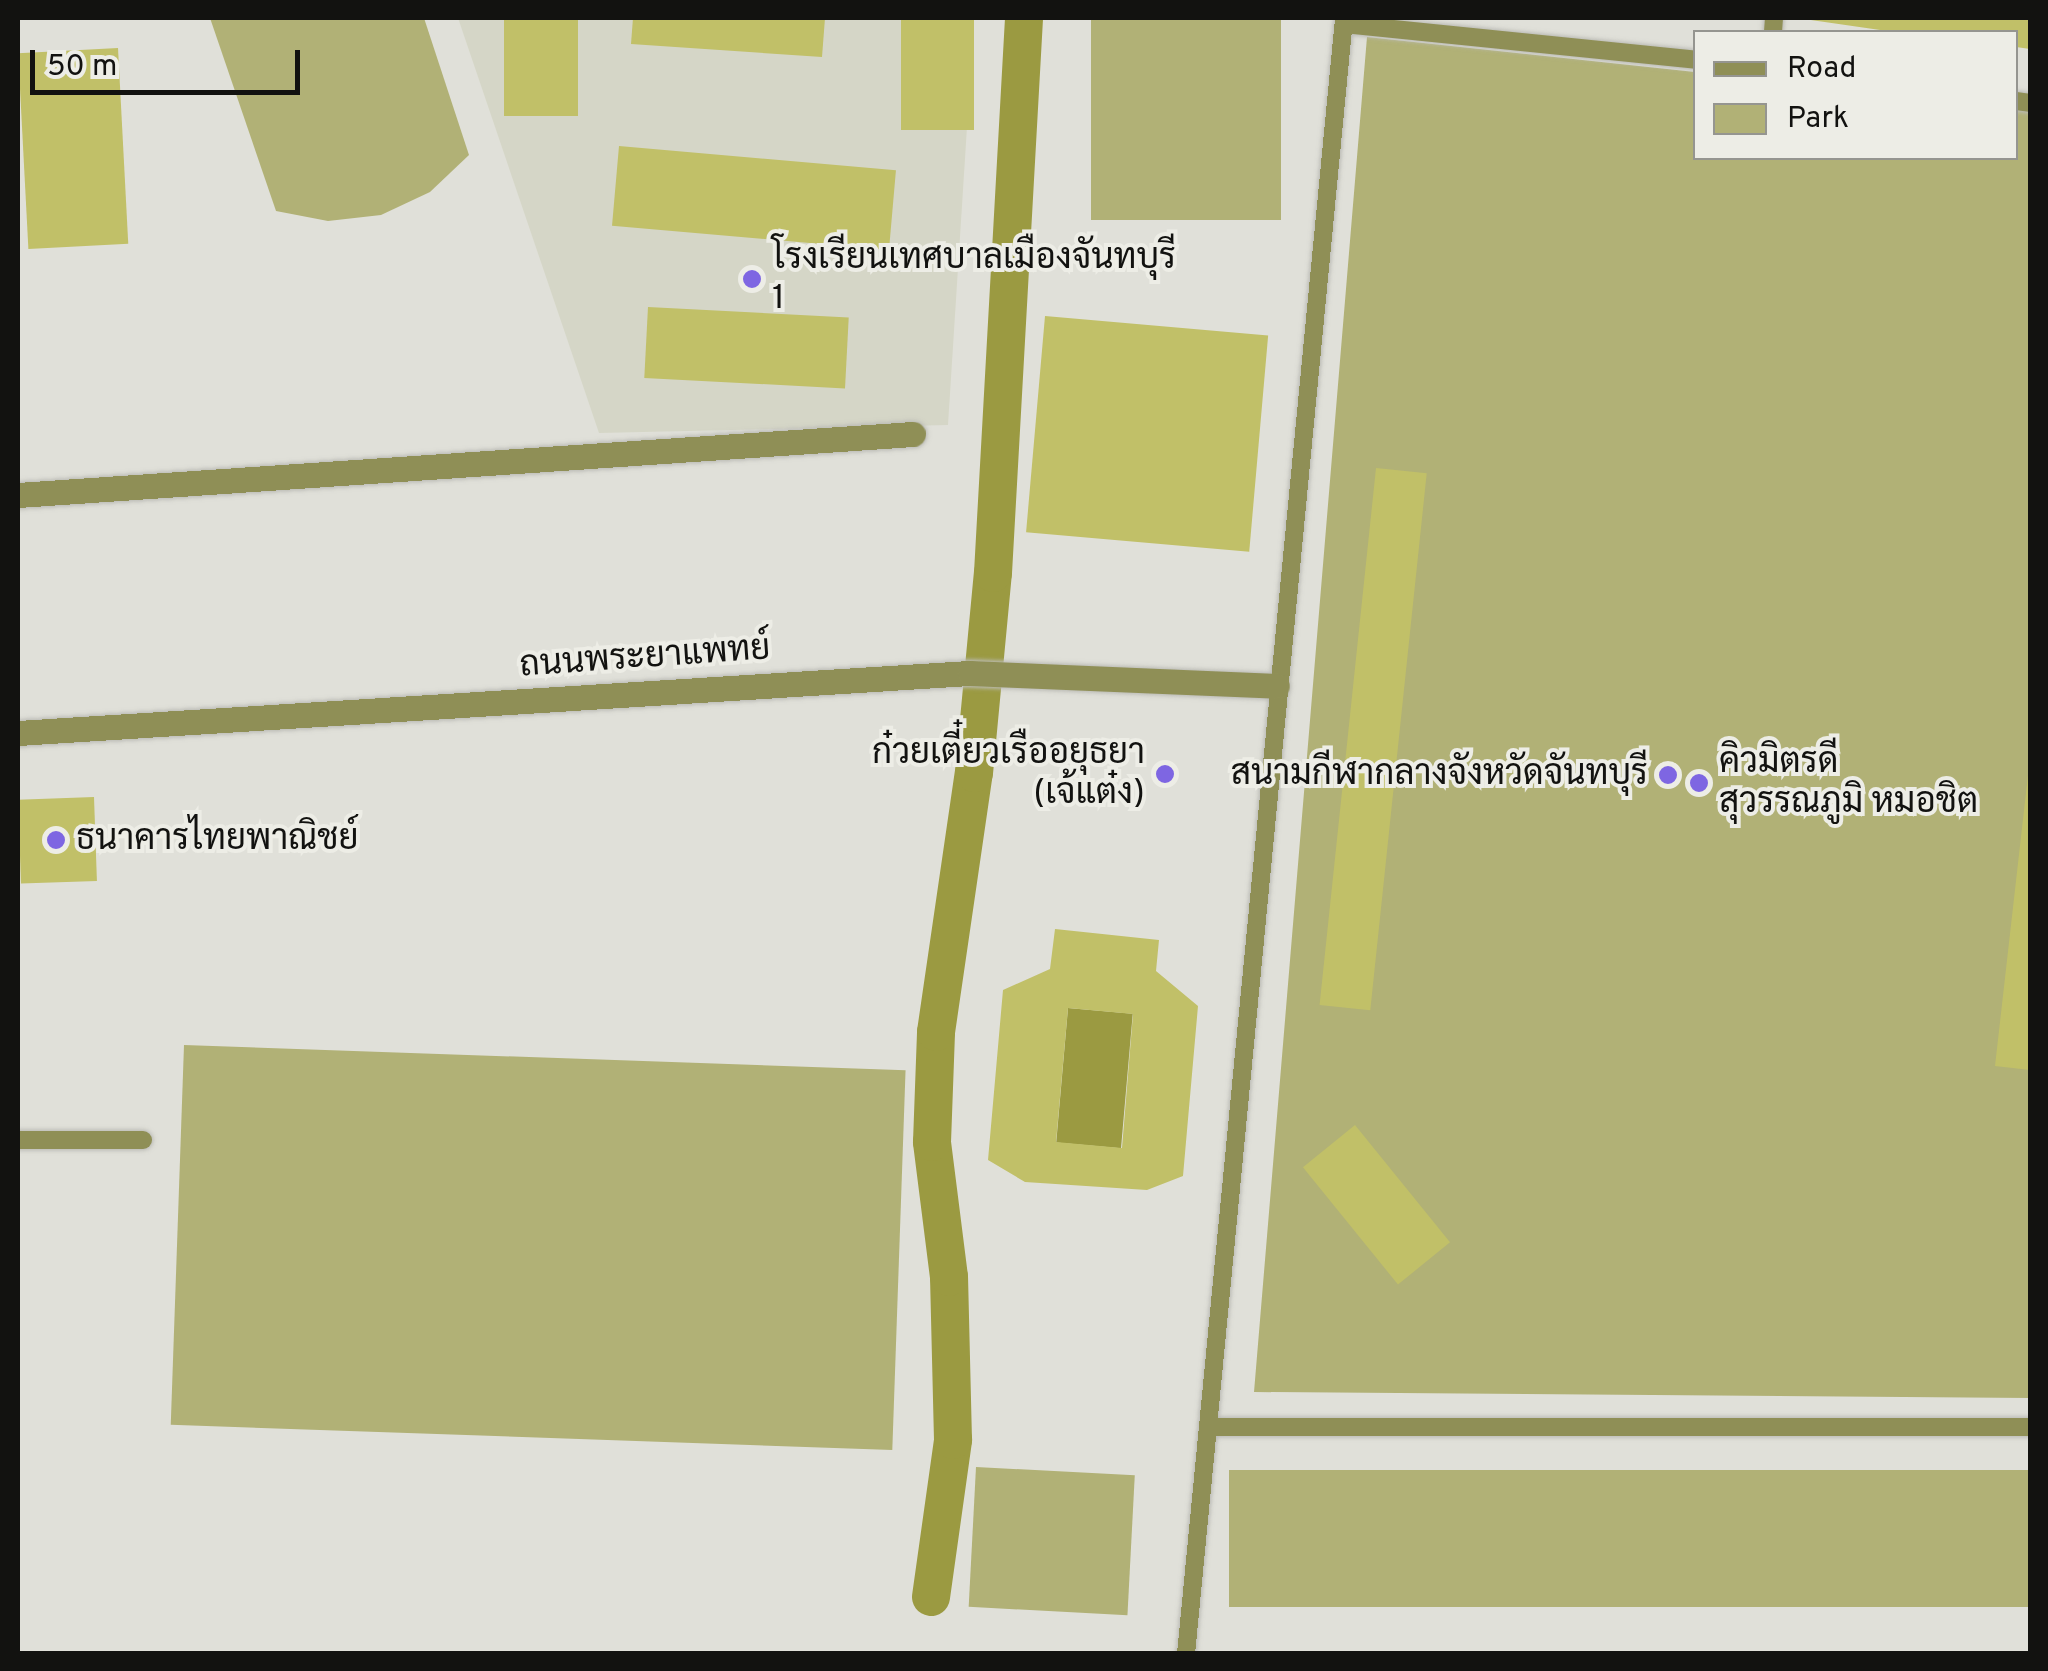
<!DOCTYPE html>
<meta charset="utf-8">
<style>
body{margin:0}
#map{position:relative;width:2048px;height:1671px;overflow:hidden;background:#e0e0d9;font-family:Overpass,Sarabun,sans-serif}
div>[style]{position:absolute}
.built>*{inset:0;background:#d5d6c7}
.green>*{inset:0;background:#b1b176;transform-origin:0 0}
.water>*{inset:0;background:#9b9a41;transform-origin:0 0}
.canal>*{height:38px;margin:-19px;padding:0 19px;transform-origin:19px;border-radius:19px;background:#9b9a41}
.building>*{inset:0;background:#c1c068;transform-origin:0 0}
.roads{filter:drop-shadow(0 0 2px #bbbbb5) drop-shadow(0 0 2px #bbbbb5)}
.lane>*{height:18px;margin:-9px;padding:0 9px;transform-origin:9px;border-radius:9px;background:#8f8f56}
.street>*{height:25px;margin:-12.5px;padding:0 12.5px;transform-origin:12.5px;border-radius:12.5px;background:#8f8f56}
.dots>*{width:28px;height:28px;translate:-50% -50%;box-sizing:border-box;border:5px solid #edede6;border-radius:50%}
span{translate:-50% -50%;white-space:nowrap;text-align:center;line-height:1.15;-webkit-text-stroke:8px #edede6;paint-order:stroke}
.poi-label{font-size:35px;color:#121210}
.left{translate:0 -50%;text-align:left}
.right{translate:-100% -50%;text-align:right}
.street-label{font-size:35px;color:#121210}
.frame{position:absolute;inset:0;border:20px solid #121210;pointer-events:none}
.legend{position:absolute;left:1693px;top:30px;width:325px;height:130px;box-sizing:border-box;background:#edede6;border:2px solid #959590;margin:0;padding:12px 18px;list-style:none;font-size:30px;color:#121210}
.legend li{display:flex;align-items:center;gap:20px;height:50px}
.legend b{width:50px;border:2px solid #959590}
.scale{position:absolute;left:30px;top:50px;width:270px;height:45px;box-sizing:border-box;border:5px solid #121210;border-top:0;padding-left:12px;font-size:30px;line-height:35px;white-space:nowrap;color:#121210;-webkit-text-stroke:8px #edede6;paint-order:stroke}
</style>
<div id="map">
<div class="built">
<div style="clip-path:polygon(458px 18px,974px 18px,948px 425px,599px 433px)"></div>
</div>
<div class="green">
<div style="clip-path:polygon(210px 18px,424px 18px,469px 155px,430px 192px,381px 215px,328px 221px,276px 211px)"></div>
<div style="left:1091px;top:18px;width:190px;height:202px"></div>
<div style="clip-path:polygon(1367px 37px,1695px 72px,1696px 158px,2016px 158px,2016px 107px,2030px 108px,2030px 1398px,1254px 1392px)"></div>
<div style="left:184px;top:1045px;width:722px;height:380px;rotate:2deg"></div>
<div style="left:976px;top:1467px;width:159px;height:140px;rotate:3deg"></div>
<div style="left:1229px;top:1470px;width:801px;height:137px"></div>
</div>
<div class="water">
<div style="left:1068px;top:1008px;width:65px;height:135px;rotate:5deg"></div>
</div>
<div class="canal">
<div style="left:931px;top:1597px;width:159px;rotate:-82deg"></div>
<div style="left:953px;top:1440px;width:163px;rotate:-91.4deg"></div>
<div style="left:949px;top:1277px;width:136px;rotate:-97.2deg"></div>
<div style="left:932px;top:1142px;width:110px;rotate:-87.9deg"></div>
<div style="left:936px;top:1032px;width:262px;rotate:-81.7deg"></div>
<div style="left:974px;top:773px;width:201px;rotate:-84.6deg"></div>
<div style="left:993px;top:573px;width:556px;rotate:-86.8deg"></div>
</div>
<div class="building">
<div style="left:504px;top:18px;width:74px;height:98px"></div>
<div style="clip-path:polygon(633px 18px,825px 18px,822px 57px,631px 44px)"></div>
<div style="left:901px;top:18px;width:73px;height:112px"></div>
<div style="clip-path:polygon(1797px 18px,2030px 18px,2030px 49px,2016px 47px,2016px 32px,1894px 32px)"></div>
<div style="left:118px;top:48px;width:196px;height:100px;rotate:87deg"></div>
<div style="left:619px;top:146px;width:278px;height:80px;rotate:5deg"></div>
<div style="left:648px;top:307px;width:201px;height:71px;rotate:3deg"></div>
<div style="left:1045px;top:316px;width:224px;height:217px;rotate:5deg"></div>
<div style="left:1376px;top:468px;width:51px;height:540px;rotate:6deg"></div>
<div style="clip-path:polygon(2028px 775px,2030px 775px,2030px 1070px,1995px 1066px)"></div>
<div style="left:94px;top:797px;width:84px;height:76px;rotate:88deg"></div>
<div style="clip-path:polygon(evenodd,1055px 929px,1159px 940px,1156px 971px,1198px 1006px,1183px 1176px,1147px 1190px,1025px 1182px,988px 1160px,1003px 990px,1050px 969px,1055px 929px,1068px 1008px,1133px 1014px,1122px 1148px,1056px 1142px,1068px 1008px)"></div>
<div style="left:1355px;top:1125px;width:151px;height:67px;rotate:51deg"></div>
</div>
<div class="roads">
<div class="lane">
<div style="left:1344px;top:24px;width:354px;rotate:5.8deg"></div>
<div style="left:1773px;top:32px;width:14px;rotate:-86deg"></div>
<div style="left:2016px;top:101px;width:14px;rotate:8deg"></div>
<div style="left:18px;top:1140px;width:125px"></div>
<div style="left:1208px;top:1427px;width:822px"></div>
<div style="left:1186px;top:1654px;width:1644px;rotate:-84.48deg"></div>
</div>
<div class="street">
<div style="left:18px;top:495px;width:897px;rotate:-3.9deg"></div>
<div style="left:18px;top:733px;width:954px;rotate:-3.61deg"></div>
<div style="left:970px;top:673px;width:307px;rotate:2.4deg"></div>
</div>
</div>
<div class="dots">
<div style="left:752px;top:279px;background:#7e66e2"></div>
<div style="left:1165px;top:774px;background:#7e66e2"></div>
<div style="left:1668px;top:775px;background:#7e66e2"></div>
<div style="left:1699px;top:783px;background:#7e66e2"></div>
<div style="left:56px;top:840px;background:#7e66e2"></div>
</div>
<div class="poi-label">
<span class="left" style="left:772px;top:279px">โรงเรียนเทศบาลเมืองจันทบุรี<br>1</span>
<span class="right" style="left:1145px;top:774px">ก๋วยเตี๋ยวเรืออยุธยา<br>(เจ้แต๋ง)</span>
<span class="left" style="left:1719px;top:783px">คิวมิตรดี<br>สุวรรณภูมิ หมอชิต</span>
<span class="right" style="left:1648px;top:775px">สนามกีฬากลางจังหวัดจันทบุรี</span>
<span class="left" style="left:76px;top:840px">ธนาคารไทยพาณิชย์</span>
</div>
<div class="street-label">
<span style="left:645px;top:658px;rotate:-4deg">ถนนพระยาแพทย์</span>
</div>
<div class="frame"></div>
<ul class="legend">
<li><b style="height:12px;background:#8f8f56"></b>Road</li>
<li><b style="height:28px;background:#b1b176"></b>Park</li>
</ul>
<div class="scale">50 m</div>
</div>
